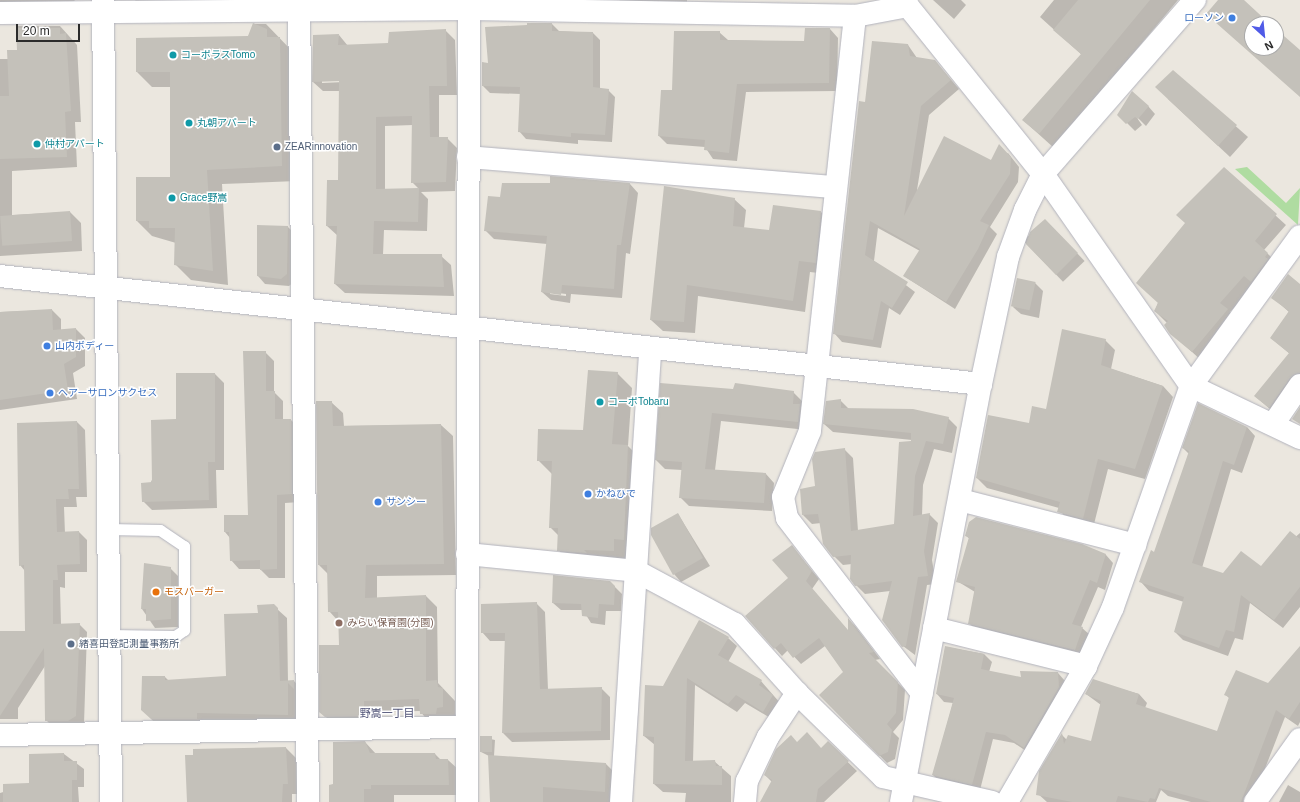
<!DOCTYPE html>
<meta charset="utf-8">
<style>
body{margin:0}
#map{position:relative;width:1300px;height:802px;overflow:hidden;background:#ebe7df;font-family:Helvetica,"Noto Sans JP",sans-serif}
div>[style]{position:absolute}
.green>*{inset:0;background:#afdca1}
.shadow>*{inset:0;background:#0003;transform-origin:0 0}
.building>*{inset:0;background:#c4c1ba;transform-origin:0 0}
.roads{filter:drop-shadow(0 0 1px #b2b3bd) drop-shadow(0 0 1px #b2b3bd)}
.lane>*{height:11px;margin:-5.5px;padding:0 5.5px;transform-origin:5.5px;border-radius:5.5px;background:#fff}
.street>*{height:22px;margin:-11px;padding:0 11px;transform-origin:11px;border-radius:11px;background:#fff}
.secondary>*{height:22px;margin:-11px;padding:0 11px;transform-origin:11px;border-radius:11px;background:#fff}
.dots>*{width:11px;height:11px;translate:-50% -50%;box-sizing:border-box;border:2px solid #fff;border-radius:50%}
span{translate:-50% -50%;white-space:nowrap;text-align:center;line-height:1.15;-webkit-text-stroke:3px #fff;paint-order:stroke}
.shop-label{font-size:10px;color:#366cbe}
.right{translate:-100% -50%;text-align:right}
.left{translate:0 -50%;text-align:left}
.culture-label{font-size:10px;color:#0d838f}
.service-label{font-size:10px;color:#4e5e75}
.food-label{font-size:10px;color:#c56008}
.education-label{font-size:10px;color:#785e54}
.neighbourhood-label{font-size:11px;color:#505377}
.north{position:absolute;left:1244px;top:16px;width:40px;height:40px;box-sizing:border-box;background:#fff;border:1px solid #aaa;border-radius:50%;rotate:153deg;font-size:11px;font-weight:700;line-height:16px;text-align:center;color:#2b2b2b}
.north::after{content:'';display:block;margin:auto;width:14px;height:18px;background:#505be7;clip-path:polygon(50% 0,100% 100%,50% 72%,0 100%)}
.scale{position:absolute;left:16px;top:24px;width:64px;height:18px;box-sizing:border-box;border:2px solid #2b2b2b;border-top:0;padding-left:5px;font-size:12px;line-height:14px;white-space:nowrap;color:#2b2b2b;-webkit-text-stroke:3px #fff;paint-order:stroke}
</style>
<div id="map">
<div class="green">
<div style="clip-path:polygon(1247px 167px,1286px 203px,1300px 188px,1298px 225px,1235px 169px)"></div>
</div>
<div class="shadow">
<div style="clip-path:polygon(0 0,75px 0,70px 6px,0 9px)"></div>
<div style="clip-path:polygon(135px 0,284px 0,136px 2px)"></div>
<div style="clip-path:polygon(619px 0,687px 0,687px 6px,624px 5px)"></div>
<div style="clip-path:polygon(933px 0,961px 0,966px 5px,954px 19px)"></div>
<div style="clip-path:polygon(1054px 0,1178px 0,1054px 148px,1023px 120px,1082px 55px,1040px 17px)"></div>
<div style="clip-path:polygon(254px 24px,266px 24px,294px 53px,297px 181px,222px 184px,228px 285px,191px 280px,176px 265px,176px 243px,152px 236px,137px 221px,171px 178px,171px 87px,152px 87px,137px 72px,248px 37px)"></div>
<div style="clip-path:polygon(552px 24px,559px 31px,593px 33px,600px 40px,600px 89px,608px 90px,615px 97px,612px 142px,578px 140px,578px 144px,526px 139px,519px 131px,521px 94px,490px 93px,483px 86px,489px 64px)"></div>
<div style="clip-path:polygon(17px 26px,60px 26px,77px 45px,81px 122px,75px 122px,77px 167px,12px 171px,12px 215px,70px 212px,81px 223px,82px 251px,0 256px,0 59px,8px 59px,18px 51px)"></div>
<div style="clip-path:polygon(830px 29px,838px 38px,837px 91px,746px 92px,737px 161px,713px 159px,705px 147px,667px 144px,659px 136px,673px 91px,719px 32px,728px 40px,805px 42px)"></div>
<div style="clip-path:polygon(evenodd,445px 30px,455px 40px,457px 95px,439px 95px,439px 138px,447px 138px,457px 148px,455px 191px,421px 192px,428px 199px,427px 231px,384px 230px,383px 255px,441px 256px,451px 265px,454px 296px,345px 293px,335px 284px,338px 236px,327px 226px,339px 181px,340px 91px,323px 91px,313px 82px,339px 35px,348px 46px,389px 44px,445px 30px,344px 80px,344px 82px,322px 83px,322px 81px,344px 80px,445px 30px,413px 125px,412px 182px,419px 189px,385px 190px,385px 126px,413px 125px)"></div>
<div style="clip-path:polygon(908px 45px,917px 58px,935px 61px,959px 89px,929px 115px,917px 190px,1008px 153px,1019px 167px,1018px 182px,990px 227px,997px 234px,955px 309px,904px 276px,920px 251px,878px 228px,874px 261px,915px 292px,900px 315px,889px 308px,881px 348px,842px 342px,834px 333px,865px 103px)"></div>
<div style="clip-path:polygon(1173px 71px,1248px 137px,1230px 157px,1168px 99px)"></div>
<div style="clip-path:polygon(1148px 106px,1155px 114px,1146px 126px,1135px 115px,1142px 125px,1135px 131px,1118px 114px)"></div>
<div style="clip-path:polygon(1224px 169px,1286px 225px,1264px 250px,1277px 263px,1230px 312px,1237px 320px,1202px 361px,1171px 333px,1167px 323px,1155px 311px,1186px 224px)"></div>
<div style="clip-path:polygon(evenodd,551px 184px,630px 184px,638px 193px,630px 254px,626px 253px,622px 298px,571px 294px,570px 303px,551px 300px,542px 292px,547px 244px,494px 239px,485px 230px,501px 198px,551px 184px,550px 292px,566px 294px,566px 296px,550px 294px,550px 292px)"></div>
<div style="clip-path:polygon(734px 199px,746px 210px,744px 228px,770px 231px,821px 212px,832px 223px,827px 274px,810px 272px,805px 312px,698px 296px,695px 333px,663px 331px,651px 320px)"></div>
<div style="left:1045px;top:220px;width:57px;height:30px;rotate:46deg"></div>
<div style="clip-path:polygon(258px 226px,288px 227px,296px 235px,294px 282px,289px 286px,265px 284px,258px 276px)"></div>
<div style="clip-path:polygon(1035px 283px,1043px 291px,1039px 318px,1021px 314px,1013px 307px)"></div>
<div style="clip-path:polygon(1300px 285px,1300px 386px,1278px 416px,1255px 396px,1290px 354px,1271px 338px,1289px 312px,1272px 297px)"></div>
<div style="clip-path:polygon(52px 310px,61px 319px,61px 330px,76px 329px,85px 338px,85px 366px,73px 373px,77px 399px,0 410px,0 312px)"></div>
<div style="clip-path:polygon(1105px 340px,1115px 350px,1111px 369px,1163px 386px,1173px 397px,1145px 479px,1108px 469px,1093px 528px,1068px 522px,1059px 508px,987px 488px,977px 478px,1047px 410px)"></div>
<div style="clip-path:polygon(265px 352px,274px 361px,274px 392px,283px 401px,283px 420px,291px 420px,299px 428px,300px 502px,285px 503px,285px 578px,269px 578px,260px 569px,239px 569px,231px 560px,230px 538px,225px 532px,225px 516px,249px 516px)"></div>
<div style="clip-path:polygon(617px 373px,632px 388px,628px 446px,643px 461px,628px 566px,574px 565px,558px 550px,559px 536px,550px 527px,552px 474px,538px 460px,584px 431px)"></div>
<div style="clip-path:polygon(177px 374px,215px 374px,224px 383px,224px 470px,216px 470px,217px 508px,152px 510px,143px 501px,177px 420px)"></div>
<div style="clip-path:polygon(734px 391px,793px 392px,802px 401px,807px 430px,721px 421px,715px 470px,766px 474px,774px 483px,772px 511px,689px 506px,680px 497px,682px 470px,665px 469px,656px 460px)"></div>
<div style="clip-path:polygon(840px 400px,849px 409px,948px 418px,957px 427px,952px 453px,934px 449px,923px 485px,922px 516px,929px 514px,938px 523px,932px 560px,936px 584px,927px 585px,915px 655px,903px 646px,890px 591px,865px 594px,856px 585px,852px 564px,843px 565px,834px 556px,821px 523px,812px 524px,803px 515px,816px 486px,844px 449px,853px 458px,858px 531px,895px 525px,912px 440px,833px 432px,824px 424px)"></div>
<div style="clip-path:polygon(331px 402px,343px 413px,344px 426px,441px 425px,453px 436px,456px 575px,377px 576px,377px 598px,426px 596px,437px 607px,438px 683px,455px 701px,455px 719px,432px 726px,420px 711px,375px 712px,376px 727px,332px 723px,320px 711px,340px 646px,339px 622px,329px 611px,328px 574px,319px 565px)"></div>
<div style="clip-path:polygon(77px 422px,85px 430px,87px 497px,76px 497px,77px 507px,64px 507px,65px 533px,79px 532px,87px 540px,87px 572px,65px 572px,65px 588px,60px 587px,61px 624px,79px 624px,87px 632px,84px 724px,54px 728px,46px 720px,45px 666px,18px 708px,18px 719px,0 719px,0 632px,26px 632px,25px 571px,20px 565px)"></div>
<div style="clip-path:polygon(1247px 427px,1255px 436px,1242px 473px,1231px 469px,1202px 568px,1223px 575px,1261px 567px,1300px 533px,1300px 607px,1283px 628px,1250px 603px,1243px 640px,1235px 638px,1228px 656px,1183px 640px,1175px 632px,1184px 602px,1149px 591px,1141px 582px,1155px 553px,1189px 454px,1183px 448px)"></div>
<div style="clip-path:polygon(678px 514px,710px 566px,681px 582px,674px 574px)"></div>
<div style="clip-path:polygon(966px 536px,1081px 545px,1106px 555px,1113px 563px,1105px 590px,1098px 587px,1081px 627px,1090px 635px,1083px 657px,977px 631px,969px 623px,975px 592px,957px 581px,970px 539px)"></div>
<div style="clip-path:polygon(792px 547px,819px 579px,812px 589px,848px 631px,849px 620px,855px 626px,880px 659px,875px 660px,905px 690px,903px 720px,893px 732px,899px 738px,895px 759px,887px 763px,821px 695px,845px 673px,825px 646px,801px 664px,788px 650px,782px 656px,746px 616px,789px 578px)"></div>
<div style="clip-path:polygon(170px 568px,178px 576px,178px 627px,155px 628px,142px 609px)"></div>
<div style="clip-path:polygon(610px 582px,622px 594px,621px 611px,606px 611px,605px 625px,591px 623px,583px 610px,561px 610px,553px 603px)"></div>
<div style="clip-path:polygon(536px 603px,545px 612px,548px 690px,601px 688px,610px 697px,610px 740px,512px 742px,503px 733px,506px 641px,490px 641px,482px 632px)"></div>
<div style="clip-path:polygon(277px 609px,287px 618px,288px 682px,294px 681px,303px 691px,297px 724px,161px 728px,151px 719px,165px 677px,169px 681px,227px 677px,259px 614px)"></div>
<div style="clip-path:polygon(728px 638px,737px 646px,728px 662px,761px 681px,781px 704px,772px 719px,745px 703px,737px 712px,695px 685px,693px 762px,714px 761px,731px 776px,731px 802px,685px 802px,686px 793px,663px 792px,654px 784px,655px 745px,644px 736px,664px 687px)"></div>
<div style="clip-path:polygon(946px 647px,984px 654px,992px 662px,989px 672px,1022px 678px,1058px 673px,1065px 681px,1032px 755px,1014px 743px,993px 739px,980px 790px,941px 783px,933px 775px,953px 703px,944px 702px,937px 694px)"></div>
<div style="clip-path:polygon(1300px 647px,1300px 722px,1298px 726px,1285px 717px,1252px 802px,1191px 802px,1168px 796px,1161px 790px,1156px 802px,1047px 802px,1037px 793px,1062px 735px,1067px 740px,1092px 742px,1101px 705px,1086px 694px,1093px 681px,1139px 694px,1147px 703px,1145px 708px,1218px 732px,1230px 699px,1225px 694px,1269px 685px)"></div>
<div style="clip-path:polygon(481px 737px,495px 740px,494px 756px,606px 764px,615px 773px,615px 802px,491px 802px,489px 756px,481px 752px)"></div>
<div style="clip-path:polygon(365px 742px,376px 754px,435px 754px,441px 760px,448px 760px,459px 770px,459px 795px,394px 795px,394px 802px,330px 802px,334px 785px)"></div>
<div style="clip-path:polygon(797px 743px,822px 749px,828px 743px,857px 771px,824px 802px,762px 802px,772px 782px,765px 775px)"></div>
<div style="clip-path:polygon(286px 748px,296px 758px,297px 794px,292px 794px,292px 802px,171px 802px,188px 802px)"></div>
<div style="clip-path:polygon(64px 754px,84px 769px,84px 787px,78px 787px,79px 802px,0 802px,0 793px,30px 784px)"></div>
<div style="clip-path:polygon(1288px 785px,1300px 792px,1300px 802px,1279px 802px)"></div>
</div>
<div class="building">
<div style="clip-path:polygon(1078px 0,1150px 0,1039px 134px,1022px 120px,1081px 54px,1053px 30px)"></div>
<div style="clip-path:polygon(1218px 0,1244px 0,1270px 24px,1252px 24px,1252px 48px,1276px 48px,1276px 29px,1300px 50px,1300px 97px,1206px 14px)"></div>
<div style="clip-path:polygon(253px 23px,267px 29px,267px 37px,280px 37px,282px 166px,207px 170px,213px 271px,174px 265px,175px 228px,149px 228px,149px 221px,136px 221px,136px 177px,170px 177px,170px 72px,136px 72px,136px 38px,248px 36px)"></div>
<div style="clip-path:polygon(527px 23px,552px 23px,552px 31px,593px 32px,593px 87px,609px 89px,605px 135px,571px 133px,571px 137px,518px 132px,520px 87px,482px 86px,482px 62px,488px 63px,485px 27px,527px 25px)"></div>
<div style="clip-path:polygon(16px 28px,60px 28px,60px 34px,66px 33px,71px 111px,65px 112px,67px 157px,0 159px,0 96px,9px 96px,7px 50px,17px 50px)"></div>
<div style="clip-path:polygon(805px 28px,830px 28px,829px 83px,737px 84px,729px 153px,704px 150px,705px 140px,658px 136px,661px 90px,672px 90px,674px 31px,720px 31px,720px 40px,804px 41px)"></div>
<div style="clip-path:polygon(446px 29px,447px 86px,429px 86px,430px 137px,448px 137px,446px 182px,411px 183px,412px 116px,376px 117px,376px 189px,419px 188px,418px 222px,374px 221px,373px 254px,442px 254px,444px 287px,334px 284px,337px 226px,326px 226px,327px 180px,338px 180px,339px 81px,312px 82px,313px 35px,339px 34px,338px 45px,388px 43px,389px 32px)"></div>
<div style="clip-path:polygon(872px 41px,908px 44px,910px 56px,935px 60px,951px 80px,921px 106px,904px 216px,944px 136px,991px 160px,999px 144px,1011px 157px,1010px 174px,980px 221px,989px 225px,978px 249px,946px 302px,903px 276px,920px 249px,870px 221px,865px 255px,908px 282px,892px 308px,881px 301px,873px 340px,833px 334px,859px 101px,865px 102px)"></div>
<div style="clip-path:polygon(1173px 70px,1237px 125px,1218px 146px,1155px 87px)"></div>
<div style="clip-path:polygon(1132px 91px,1149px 106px,1138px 119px,1135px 117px,1126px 124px,1117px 115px)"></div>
<div style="clip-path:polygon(1224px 167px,1277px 214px,1255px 241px,1268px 253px,1265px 257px,1268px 259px,1251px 282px,1244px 276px,1220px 303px,1228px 309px,1192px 352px,1170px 334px,1164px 325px,1168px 321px,1154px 311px,1158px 303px,1136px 283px,1185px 223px,1176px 215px)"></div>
<div style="clip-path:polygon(550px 176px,630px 183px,621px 245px,617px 245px,614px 289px,562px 285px,561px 295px,541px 292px,547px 236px,484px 231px,488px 196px,500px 197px,502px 183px,550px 183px)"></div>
<div style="clip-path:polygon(664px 186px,735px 198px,733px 226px,769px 230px,773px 205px,821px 211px,816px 263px,799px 261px,793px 301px,687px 285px,684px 322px,650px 320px)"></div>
<div style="left:70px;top:211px;width:30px;height:70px;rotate:86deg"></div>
<div style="clip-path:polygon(1045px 219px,1078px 253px,1056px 275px,1026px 244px,1030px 232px)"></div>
<div style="clip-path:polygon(257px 225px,288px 226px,287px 274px,281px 279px,257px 276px)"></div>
<div style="clip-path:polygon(1288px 274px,1300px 284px,1300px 373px,1290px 378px,1269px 408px,1254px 396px,1289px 353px,1270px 338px,1289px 311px,1271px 298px)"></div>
<div style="left:1017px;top:278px;width:19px;height:29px;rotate:12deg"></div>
<div style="clip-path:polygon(52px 309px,53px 330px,76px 328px,76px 357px,64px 364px,68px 390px,0 400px,0 312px)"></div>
<div style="clip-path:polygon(1062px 329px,1106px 339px,1101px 365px,1163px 386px,1135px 469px,1098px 459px,1083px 519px,1057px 512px,1060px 502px,976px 478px,988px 415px,1029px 423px,1032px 406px,1046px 409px)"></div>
<div style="clip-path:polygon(243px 351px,266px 351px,266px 391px,275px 391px,275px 419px,291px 419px,292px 494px,277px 495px,277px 569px,260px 570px,260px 560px,230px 561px,229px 532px,224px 532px,224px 515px,248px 515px)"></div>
<div style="clip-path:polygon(588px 370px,618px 372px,612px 444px,628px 445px,624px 540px,614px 539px,614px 551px,584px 550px,587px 553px,557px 551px,558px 528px,549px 528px,552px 461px,537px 461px,538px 429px,583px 430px)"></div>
<div style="clip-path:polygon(176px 373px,215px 373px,215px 462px,208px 462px,209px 500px,142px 502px,141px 483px,152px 482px,151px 420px,176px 419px)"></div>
<div style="clip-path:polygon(660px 383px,733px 389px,735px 383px,794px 391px,793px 404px,800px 404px,798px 422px,712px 413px,705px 469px,766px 473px,764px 503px,679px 498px,682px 462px,655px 460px)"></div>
<div style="clip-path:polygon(841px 399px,841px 408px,913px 409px,949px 417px,943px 444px,926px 441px,915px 476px,913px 516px,930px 513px,924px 551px,928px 576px,918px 577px,906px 646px,902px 647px,882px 620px,892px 581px,855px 586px,850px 579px,851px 555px,833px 557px,823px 544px,818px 514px,802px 515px,800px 489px,815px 486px,812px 459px,815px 452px,845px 448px,851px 531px,894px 524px,899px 442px,911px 441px,911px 433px,823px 424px,826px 401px)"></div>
<div style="clip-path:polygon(316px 401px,332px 401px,333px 426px,441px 424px,444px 564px,366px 565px,365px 598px,426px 595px,426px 681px,437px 680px,438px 687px,443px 688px,443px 707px,437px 708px,436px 714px,420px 714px,419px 699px,364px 701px,364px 716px,325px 717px,319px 712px,319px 645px,339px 645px,338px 612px,328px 612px,327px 565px,318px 565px)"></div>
<div style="clip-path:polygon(1198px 403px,1247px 427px,1234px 465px,1223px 461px,1192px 563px,1223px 573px,1241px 551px,1261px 566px,1290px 531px,1300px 539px,1300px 587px,1274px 620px,1241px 595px,1234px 632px,1226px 630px,1219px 648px,1174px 632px,1184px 597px,1139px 582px,1151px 550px,1154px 552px,1189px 451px,1182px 448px)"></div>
<div style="clip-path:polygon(1300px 407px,1300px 424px,1292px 419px)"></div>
<div style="clip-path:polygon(77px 421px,79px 489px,68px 489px,69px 499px,56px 499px,57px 532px,79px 531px,80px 564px,57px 565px,58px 580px,53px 580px,53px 624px,80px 623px,76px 716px,68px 721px,45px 721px,44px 648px,0 716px,0 631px,25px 631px,24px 565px,19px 566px,17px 423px)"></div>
<div style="clip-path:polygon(678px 513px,703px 558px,673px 575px,651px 535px,651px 528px)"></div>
<div style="clip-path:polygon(976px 517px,1082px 544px,1106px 554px,1097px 583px,1090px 580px,1072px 624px,1083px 627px,1075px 650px,968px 624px,975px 587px,956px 582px,969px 537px,965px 536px,969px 522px)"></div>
<div style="clip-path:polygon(792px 545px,812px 571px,806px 581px,848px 630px,848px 618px,874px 652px,869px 653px,898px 682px,896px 713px,887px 724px,892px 730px,888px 752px,879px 756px,819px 695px,843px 672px,819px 638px,793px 658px,781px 643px,774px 649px,745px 616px,788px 578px,772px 560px)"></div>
<div style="clip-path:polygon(144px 563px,171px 567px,171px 619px,146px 621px,146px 609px,141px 609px)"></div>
<div style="clip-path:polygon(553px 575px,610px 581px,615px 586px,614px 605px,599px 604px,598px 618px,582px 616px,581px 604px,552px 603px)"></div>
<div style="clip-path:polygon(537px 602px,540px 689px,602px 687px,601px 731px,502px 733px,505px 633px,481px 633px,481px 604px)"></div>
<div style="clip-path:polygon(274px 604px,278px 608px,280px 681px,294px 680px,294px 689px,288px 683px,288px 715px,197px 713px,197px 719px,151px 719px,141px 710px,142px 676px,165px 676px,165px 680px,226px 676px,224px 614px,258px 613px,257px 605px)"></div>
<div style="clip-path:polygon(699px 620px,729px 637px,718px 655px,762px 680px,759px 685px,773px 695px,763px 712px,736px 695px,728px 704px,687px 678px,685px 761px,715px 760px,716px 766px,722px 766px,722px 785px,653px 784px,654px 737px,643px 736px,645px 685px,663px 686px)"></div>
<div style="clip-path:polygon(945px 646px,984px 654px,981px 669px,1021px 677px,1020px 671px,1058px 672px,1059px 687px,1024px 748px,1005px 735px,986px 732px,972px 785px,932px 775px,954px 698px,936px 694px)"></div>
<div style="clip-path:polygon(1300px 646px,1300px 702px,1289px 719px,1276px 710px,1241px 802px,1211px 802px,1159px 788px,1155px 799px,1150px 798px,1148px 802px,1118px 796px,1116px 802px,1072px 802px,1036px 795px,1039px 771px,1062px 733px,1064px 744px,1068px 735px,1091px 741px,1101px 701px,1085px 694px,1093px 679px,1139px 694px,1136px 704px,1217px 731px,1229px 697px,1224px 695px,1236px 670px,1268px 683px)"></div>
<div style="clip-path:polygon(807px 732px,821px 748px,828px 741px,849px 761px,818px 789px,816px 802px,760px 802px,772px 780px,764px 775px,776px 749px,791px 735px,797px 742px)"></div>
<div style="left:480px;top:736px;width:12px;height:16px"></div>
<div style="clip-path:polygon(365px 741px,370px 753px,435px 753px,436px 759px,448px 759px,449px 785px,371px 785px,371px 789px,364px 789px,364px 802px,329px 802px,329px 785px,333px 784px,333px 742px)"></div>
<div style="clip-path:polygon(286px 747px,288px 784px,283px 784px,282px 802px,187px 802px,185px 755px,193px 755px,193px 749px)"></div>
<div style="clip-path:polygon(64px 753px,64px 761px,77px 761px,77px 780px,72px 780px,72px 802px,3px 802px,3px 784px,29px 783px,29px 754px)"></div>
<div style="clip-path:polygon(488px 755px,606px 763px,605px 792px,543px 787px,543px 802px,490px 802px)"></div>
</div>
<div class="roads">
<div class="lane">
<div style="left:108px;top:529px;width:52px;rotate:1.1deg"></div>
<div style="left:160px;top:530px;width:29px;rotate:34deg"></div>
<div style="left:184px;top:546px;width:84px;rotate:90deg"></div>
<div style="left:184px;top:630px;width:11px;rotate:146deg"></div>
<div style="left:175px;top:636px;width:66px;rotate:-179.1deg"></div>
</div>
<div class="street">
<div style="left:299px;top:0;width:802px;rotate:89.36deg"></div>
<div style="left:903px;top:0;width:223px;rotate:51.2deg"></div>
<div style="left:1043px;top:174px;width:259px;rotate:55.1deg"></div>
<div style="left:1191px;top:386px;width:121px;rotate:25.5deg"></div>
<div style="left:0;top:13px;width:469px;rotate:-0.5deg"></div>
<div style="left:469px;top:9px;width:386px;rotate:1deg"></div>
<div style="left:855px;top:16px;width:54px;rotate:-10.7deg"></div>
<div style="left:855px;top:16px;width:417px;rotate:96.2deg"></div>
<div style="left:810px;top:431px;width:71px;rotate:112.2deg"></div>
<div style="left:783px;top:497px;width:21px;rotate:79deg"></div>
<div style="left:787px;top:518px;width:221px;rotate:52.4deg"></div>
<div style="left:468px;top:157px;width:367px;rotate:4.7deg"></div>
<div style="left:1274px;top:423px;width:46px;rotate:-55.6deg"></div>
<div style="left:960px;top:500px;width:181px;rotate:14.4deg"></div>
<div style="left:467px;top:554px;width:170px;rotate:5.7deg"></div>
<div style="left:636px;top:571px;width:112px;rotate:28.2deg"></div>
<div style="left:735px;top:624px;width:93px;rotate:48.1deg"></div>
<div style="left:797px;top:693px;width:120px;rotate:44.3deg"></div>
<div style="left:883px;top:777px;width:112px;rotate:12.9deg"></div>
<div style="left:934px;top:628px;width:157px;rotate:14deg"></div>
<div style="left:0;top:735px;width:466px;rotate:-1deg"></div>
<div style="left:467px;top:802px;width:802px;rotate:-89.86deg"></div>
<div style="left:621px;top:802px;width:455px;rotate:-86.3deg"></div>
<div style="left:745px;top:802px;width:21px;rotate:-85deg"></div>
<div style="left:747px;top:781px;width:49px;rotate:-64.5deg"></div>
<div style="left:768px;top:737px;width:53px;rotate:-56.6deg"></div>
<div style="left:1007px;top:802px;width:155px;rotate:-59.8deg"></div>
<div style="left:1085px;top:668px;width:67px;rotate:-65.3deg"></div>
<div style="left:1113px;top:607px;width:234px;rotate:-70.6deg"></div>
<div style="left:1191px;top:386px;width:185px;rotate:-54deg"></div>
<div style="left:1255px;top:802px;width:77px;rotate:-54.5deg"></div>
</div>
<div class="secondary">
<div style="left:103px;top:0;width:802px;rotate:89.43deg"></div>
<div style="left:0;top:276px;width:987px;rotate:6.28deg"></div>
<div style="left:901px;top:802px;width:426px;rotate:-79.2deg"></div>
<div style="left:981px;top:384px;width:130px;rotate:-78deg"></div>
<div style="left:1008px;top:257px;width:50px;rotate:-70.1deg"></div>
<div style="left:1025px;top:210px;width:40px;rotate:-63.4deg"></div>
<div style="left:1043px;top:174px;width:231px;rotate:-48.9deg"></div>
</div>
</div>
<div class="dots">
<div style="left:1232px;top:18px;background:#3f7fe0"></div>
<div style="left:173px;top:55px;background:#0f9aa8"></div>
<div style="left:189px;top:123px;background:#0f9aa8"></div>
<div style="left:37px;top:144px;background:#0f9aa8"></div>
<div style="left:277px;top:147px;background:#5c6f8a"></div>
<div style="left:172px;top:198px;background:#0f9aa8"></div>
<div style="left:47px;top:346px;background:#3f7fe0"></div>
<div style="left:50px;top:393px;background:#3f7fe0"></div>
<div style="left:600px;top:402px;background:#0f9aa8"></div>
<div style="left:588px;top:494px;background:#3f7fe0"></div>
<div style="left:378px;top:502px;background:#3f7fe0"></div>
<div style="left:156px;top:592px;background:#e8710a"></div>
<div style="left:339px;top:623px;background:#8d6e63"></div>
<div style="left:71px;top:644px;background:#5c6f8a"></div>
</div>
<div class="shop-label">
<span class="right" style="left:1224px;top:18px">ローソン</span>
<span class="left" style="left:55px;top:346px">山内ボディー</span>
<span class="left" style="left:58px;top:393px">ヘアーサロンサクセス</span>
<span class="left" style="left:596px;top:494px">かねひで</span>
<span class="left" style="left:386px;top:502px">サンシー</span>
</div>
<div class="culture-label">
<span class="left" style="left:181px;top:55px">コーポラスTomo</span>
<span class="left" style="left:197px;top:123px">丸朝アパート</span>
<span class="left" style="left:45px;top:144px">仲村アパート</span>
<span class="left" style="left:180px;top:198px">Grace野嵩</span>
<span class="left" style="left:608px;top:402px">コーポTobaru</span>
</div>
<div class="service-label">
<span class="left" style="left:285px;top:147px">ZEARinnovation</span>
<span class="left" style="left:79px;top:644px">緒喜田登記測量事務所</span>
</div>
<div class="food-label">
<span class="left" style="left:164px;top:592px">モスバーガー</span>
</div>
<div class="education-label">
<span class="left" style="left:347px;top:623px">みらい保育園(分園)</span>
</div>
<div class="neighbourhood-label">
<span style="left:387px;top:713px">野嵩一丁目</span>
</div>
<div class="north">N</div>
<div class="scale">20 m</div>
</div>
